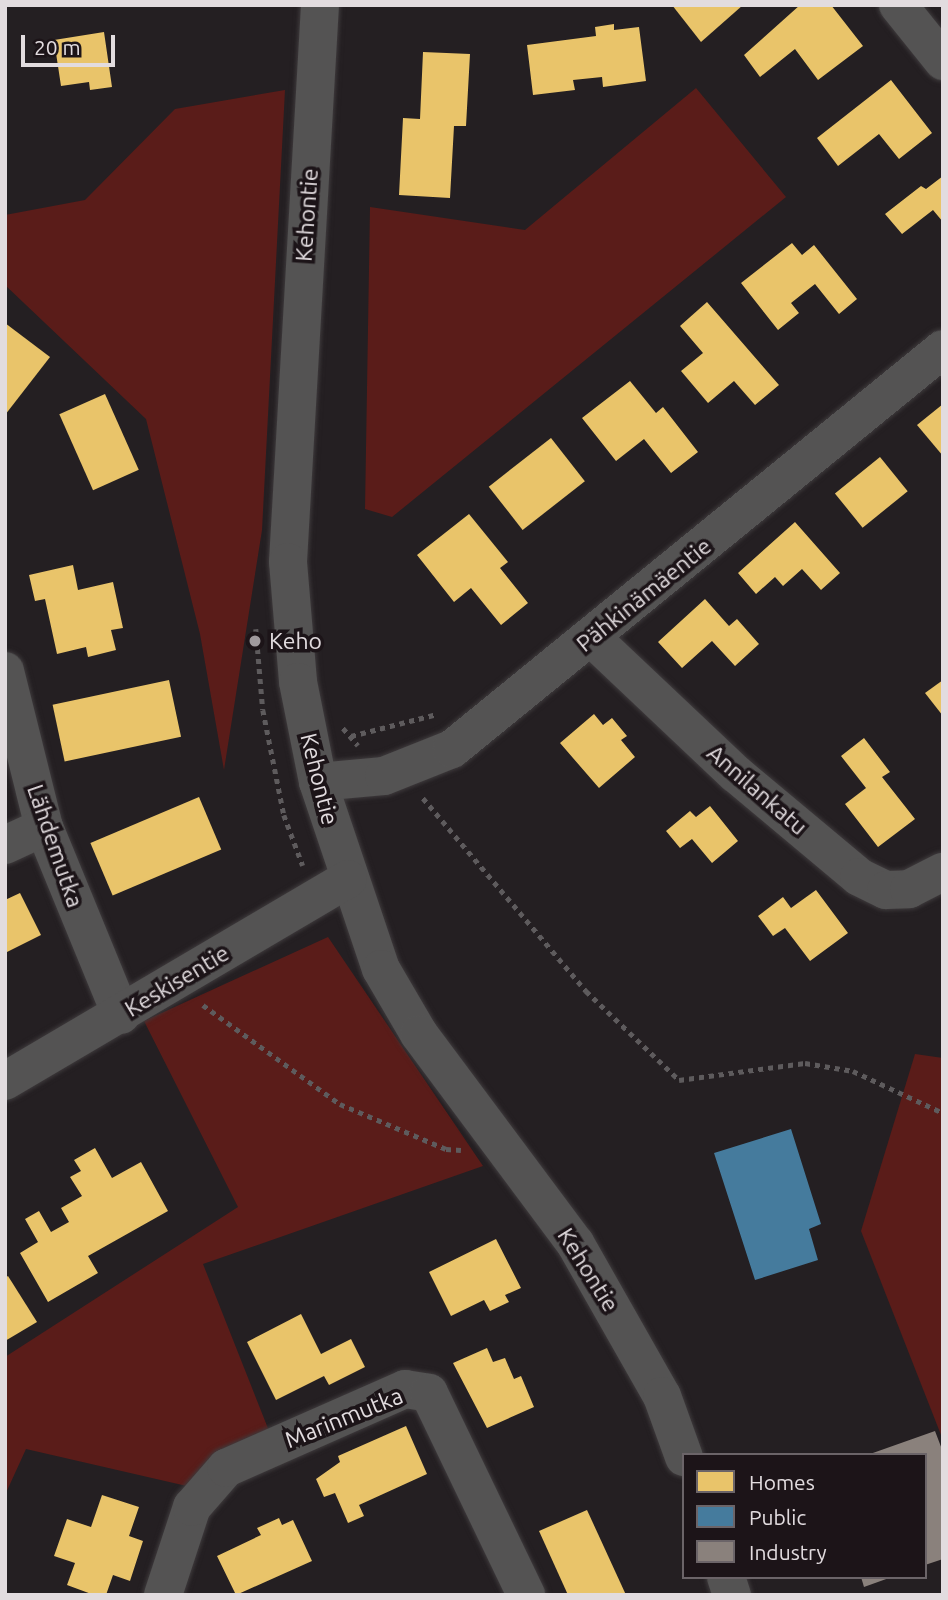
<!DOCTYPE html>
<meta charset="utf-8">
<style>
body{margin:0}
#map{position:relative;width:948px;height:1600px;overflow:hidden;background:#241f22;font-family:Ubuntu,sans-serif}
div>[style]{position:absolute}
.green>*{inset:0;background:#5a1c19}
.homes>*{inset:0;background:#e9c46a;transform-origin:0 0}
.public>*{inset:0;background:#457b9d}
.industry>*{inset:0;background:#8a817c}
.path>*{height:4.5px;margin-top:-2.25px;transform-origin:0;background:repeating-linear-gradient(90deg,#5e5b5d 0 5px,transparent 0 10px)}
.roads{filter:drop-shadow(0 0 2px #3e3a3c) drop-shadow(0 0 2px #3e3a3c)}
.minor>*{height:38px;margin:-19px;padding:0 19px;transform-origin:19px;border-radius:19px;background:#545353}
.dots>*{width:19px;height:19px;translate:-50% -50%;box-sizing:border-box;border:4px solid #1c1418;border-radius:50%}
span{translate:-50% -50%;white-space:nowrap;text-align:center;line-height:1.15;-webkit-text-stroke:7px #1c1418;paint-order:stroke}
.street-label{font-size:23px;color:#e2dcdf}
.poi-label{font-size:23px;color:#e2dcdf}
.left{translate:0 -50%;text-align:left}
.frame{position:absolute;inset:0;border:7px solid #e2dcdf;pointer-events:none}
.legend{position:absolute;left:682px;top:1453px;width:245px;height:126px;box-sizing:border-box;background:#1c1418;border:2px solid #6b6468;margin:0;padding:9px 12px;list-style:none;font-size:21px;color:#e2dcdf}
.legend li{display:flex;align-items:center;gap:14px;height:35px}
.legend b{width:35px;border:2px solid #6b6468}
.scale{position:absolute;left:21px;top:35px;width:94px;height:32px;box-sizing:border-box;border:4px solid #e2dcdf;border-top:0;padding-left:9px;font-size:21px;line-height:24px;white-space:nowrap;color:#e2dcdf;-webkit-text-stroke:5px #1c1418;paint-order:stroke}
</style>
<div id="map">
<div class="green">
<div style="clip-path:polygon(696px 88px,786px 197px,392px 517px,365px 509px,370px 207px,525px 230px)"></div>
<div style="clip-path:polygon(285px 90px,262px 530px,224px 770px,200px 634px,146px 419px,5px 285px,5px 215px,85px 200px,175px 109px)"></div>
<div style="clip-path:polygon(328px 937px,483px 1166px,203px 1264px,271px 1436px,191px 1487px,26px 1449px,5px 1495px,5px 1357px,238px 1207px,144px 1021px)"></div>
<div style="clip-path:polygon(915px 1054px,943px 1058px,943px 1440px,861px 1231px)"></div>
</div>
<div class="homes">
<div style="clip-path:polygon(672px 5px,743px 5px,701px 42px)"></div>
<div style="clip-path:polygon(800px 5px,831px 5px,863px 46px,818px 80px,795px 49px,760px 77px,744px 55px)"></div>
<div style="clip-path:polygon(614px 24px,614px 30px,639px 27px,646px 81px,603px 87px,602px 77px,573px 80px,575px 90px,533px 95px,527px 45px,596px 36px,595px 27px)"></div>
<div style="clip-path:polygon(104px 32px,112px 87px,90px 90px,89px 82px,61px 86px,54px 40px)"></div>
<div style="clip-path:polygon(423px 52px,470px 54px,466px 126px,454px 126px,450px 198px,399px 195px,403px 118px,420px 119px)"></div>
<div style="clip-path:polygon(891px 80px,932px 133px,899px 159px,879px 134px,838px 166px,817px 138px)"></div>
<div style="clip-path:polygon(943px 176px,943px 222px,933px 210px,902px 234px,885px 214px,921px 186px,926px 189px)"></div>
<div style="clip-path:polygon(792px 243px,802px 255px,814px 245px,857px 299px,839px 314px,815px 284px,791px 303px,799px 313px,778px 330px,741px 283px)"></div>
<div style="clip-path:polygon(707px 302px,779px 385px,755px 405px,734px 381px,708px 403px,681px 371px,703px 353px,680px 326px)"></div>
<div style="clip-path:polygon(5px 323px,50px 357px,5px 415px)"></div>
<div style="clip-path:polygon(630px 381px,656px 413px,663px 407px,698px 452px,671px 473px,644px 439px,616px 461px,582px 418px)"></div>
<div style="left:105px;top:394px;width:83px;height:50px;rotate:66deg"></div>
<div style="clip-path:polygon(943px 404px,943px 456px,917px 425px)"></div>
<div style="left:551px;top:438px;width:55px;height:79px;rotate:52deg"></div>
<div style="left:880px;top:457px;width:44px;height:58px;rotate:51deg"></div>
<div style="clip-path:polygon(469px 514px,508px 562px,500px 568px,528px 603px,501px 625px,471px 588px,454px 602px,417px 555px)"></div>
<div style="clip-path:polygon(795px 522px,840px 573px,821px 590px,802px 569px,783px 586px,775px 577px,756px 594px,738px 573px)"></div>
<div style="clip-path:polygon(73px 565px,78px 590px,113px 582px,123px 628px,111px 630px,116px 650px,88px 657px,86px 647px,57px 654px,45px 599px,35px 601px,29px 575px)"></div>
<div style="clip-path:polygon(705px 599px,729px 626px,737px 619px,759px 644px,735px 666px,712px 641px,682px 668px,658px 642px)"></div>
<div style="left:169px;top:680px;width:58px;height:119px;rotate:78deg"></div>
<div style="clip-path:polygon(943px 680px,943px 716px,925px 693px)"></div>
<div style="clip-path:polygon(594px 714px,603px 725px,612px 718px,627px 736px,621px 740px,635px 757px,599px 788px,560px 743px)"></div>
<div style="clip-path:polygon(864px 738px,890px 772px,882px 777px,915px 819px,878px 847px,845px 804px,866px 788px,841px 756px)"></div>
<div style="left:199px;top:797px;width:57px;height:118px;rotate:67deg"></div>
<div style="clip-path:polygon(710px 806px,738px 841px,712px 863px,692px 839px,680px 848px,666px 831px,690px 811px,696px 817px)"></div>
<div style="clip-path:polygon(816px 890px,848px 933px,810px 961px,785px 928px,773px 936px,758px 916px,783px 897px,791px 908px)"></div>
<div style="clip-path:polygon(20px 893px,41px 935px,5px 953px,5px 900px)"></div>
<div style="clip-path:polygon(95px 1148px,112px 1178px,141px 1162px,168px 1211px,88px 1256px,98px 1273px,48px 1302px,20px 1253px,38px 1242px,25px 1219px,39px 1211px,51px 1232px,69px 1222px,61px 1208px,82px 1196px,70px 1177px,81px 1171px,74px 1160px)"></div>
<div style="clip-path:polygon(496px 1239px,521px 1288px,505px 1295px,509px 1302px,490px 1311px,484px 1300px,451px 1316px,429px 1272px)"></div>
<div style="clip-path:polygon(8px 1276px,37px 1322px,5px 1341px,5px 1278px)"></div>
<div style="clip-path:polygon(301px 1314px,321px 1354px,351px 1339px,365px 1367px,329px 1385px,324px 1376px,276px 1400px,247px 1342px)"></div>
<div style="clip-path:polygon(487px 1348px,493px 1362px,505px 1358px,514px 1379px,521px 1376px,534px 1407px,487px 1428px,453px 1363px)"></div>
<div style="clip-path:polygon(406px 1426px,427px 1474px,359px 1505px,364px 1516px,348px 1523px,335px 1493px,324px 1497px,316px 1479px,340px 1462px,338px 1456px)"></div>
<div style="clip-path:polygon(102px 1495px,139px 1507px,129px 1536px,143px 1541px,130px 1581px,113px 1575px,106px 1595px,94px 1595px,67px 1585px,75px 1563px,54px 1556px,67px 1519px,91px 1527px)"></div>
<div style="clip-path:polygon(587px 1510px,626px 1595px,568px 1595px,539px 1531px)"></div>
<div style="clip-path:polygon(279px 1518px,282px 1525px,293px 1520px,312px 1561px,236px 1595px,217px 1556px,261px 1535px,257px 1528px)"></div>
</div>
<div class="public">
<div style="clip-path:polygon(791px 1129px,821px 1224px,809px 1229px,818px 1260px,755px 1280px,714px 1153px)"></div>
</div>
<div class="industry">
<div style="clip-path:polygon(935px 1431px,943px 1452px,943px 1559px,925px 1565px,925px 1455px,870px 1454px)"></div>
<div style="clip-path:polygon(861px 1577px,889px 1577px,889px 1578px,864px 1587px)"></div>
</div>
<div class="path">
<div style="left:256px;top:629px;width:81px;rotate:85.1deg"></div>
<div style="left:263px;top:710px;width:107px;rotate:78.7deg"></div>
<div style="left:284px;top:815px;width:54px;rotate:69.6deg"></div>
<div style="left:343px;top:728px;width:23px;rotate:49deg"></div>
<div style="left:351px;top:736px;width:89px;rotate:-14.3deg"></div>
<div style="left:423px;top:798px;width:253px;rotate:49.8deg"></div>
<div style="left:586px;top:991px;width:129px;rotate:43.7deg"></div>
<div style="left:679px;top:1080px;width:127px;rotate:-7.7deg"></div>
<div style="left:805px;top:1063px;width:49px;rotate:9.5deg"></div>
<div style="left:853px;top:1071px;width:99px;rotate:25deg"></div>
<div style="left:203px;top:1005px;width:169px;rotate:35.9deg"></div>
<div style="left:340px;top:1104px;width:115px;rotate:23deg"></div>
<div style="left:446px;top:1149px;width:15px;rotate:4deg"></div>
</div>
<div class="roads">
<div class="minor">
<div style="left:320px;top:5px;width:558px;rotate:93.29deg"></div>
<div style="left:288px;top:562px;width:120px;rotate:85.2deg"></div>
<div style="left:298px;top:682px;width:102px;rotate:78.7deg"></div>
<div style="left:318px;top:782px;width:197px;rotate:71.4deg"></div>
<div style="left:381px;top:969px;width:75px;rotate:59.7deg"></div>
<div style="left:419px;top:1034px;width:261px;rotate:53.3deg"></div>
<div style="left:575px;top:1243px;width:176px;rotate:60.4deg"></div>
<div style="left:662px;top:1396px;width:65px;rotate:70.2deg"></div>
<div style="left:898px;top:5px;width:72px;rotate:51.2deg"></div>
<div style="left:592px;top:638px;width:198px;rotate:43.4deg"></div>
<div style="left:736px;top:774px;width:160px;rotate:39.9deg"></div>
<div style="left:859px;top:877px;width:30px;rotate:26deg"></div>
<div style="left:886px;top:890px;width:23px;rotate:-2deg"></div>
<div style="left:909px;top:889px;width:38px;rotate:-27deg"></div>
<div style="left:5px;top:671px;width:161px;rotate:76deg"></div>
<div style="left:44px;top:827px;width:203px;rotate:67.7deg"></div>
<div style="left:318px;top:782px;width:66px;rotate:-5.2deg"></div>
<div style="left:384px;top:776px;width:73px;rotate:-21.7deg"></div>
<div style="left:452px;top:749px;width:633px;rotate:-39.17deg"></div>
<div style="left:5px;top:845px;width:43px;rotate:-24.8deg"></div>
<div style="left:5px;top:1081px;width:398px;rotate:-30.5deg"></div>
<div style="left:726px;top:1577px;width:19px;rotate:72deg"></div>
<div style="left:163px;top:1595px;width:93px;rotate:-71.8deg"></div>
<div style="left:192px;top:1507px;width:52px;rotate:-48.9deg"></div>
<div style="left:226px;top:1468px;width:196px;rotate:-23.8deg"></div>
<div style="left:405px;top:1389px;width:24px;rotate:9deg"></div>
<div style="left:429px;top:1393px;width:224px;rotate:64.3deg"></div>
</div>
</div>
<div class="dots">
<div style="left:255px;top:641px;background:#a09a9d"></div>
</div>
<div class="street-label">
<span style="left:307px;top:215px;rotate:-86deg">Kehontie</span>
<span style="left:644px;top:595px;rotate:-39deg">Pähkinämäentie</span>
<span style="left:319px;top:779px;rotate:76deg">Kehontie</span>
<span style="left:757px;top:790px;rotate:41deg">Annilankatu</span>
<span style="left:55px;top:846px;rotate:71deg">Lähdemutka</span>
<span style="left:177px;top:981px;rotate:-31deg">Keskisentie</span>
<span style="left:588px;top:1270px;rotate:58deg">Kehontie</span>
<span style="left:344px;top:1418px;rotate:-22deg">Marinmutka</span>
</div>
<div class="poi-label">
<span class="left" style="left:269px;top:641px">Keho</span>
</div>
<div class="frame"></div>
<ul class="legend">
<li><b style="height:19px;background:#e9c46a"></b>Homes</li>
<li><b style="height:19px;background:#457b9d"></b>Public</li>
<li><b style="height:19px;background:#8a817c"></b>Industry</li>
</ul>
<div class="scale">20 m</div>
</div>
